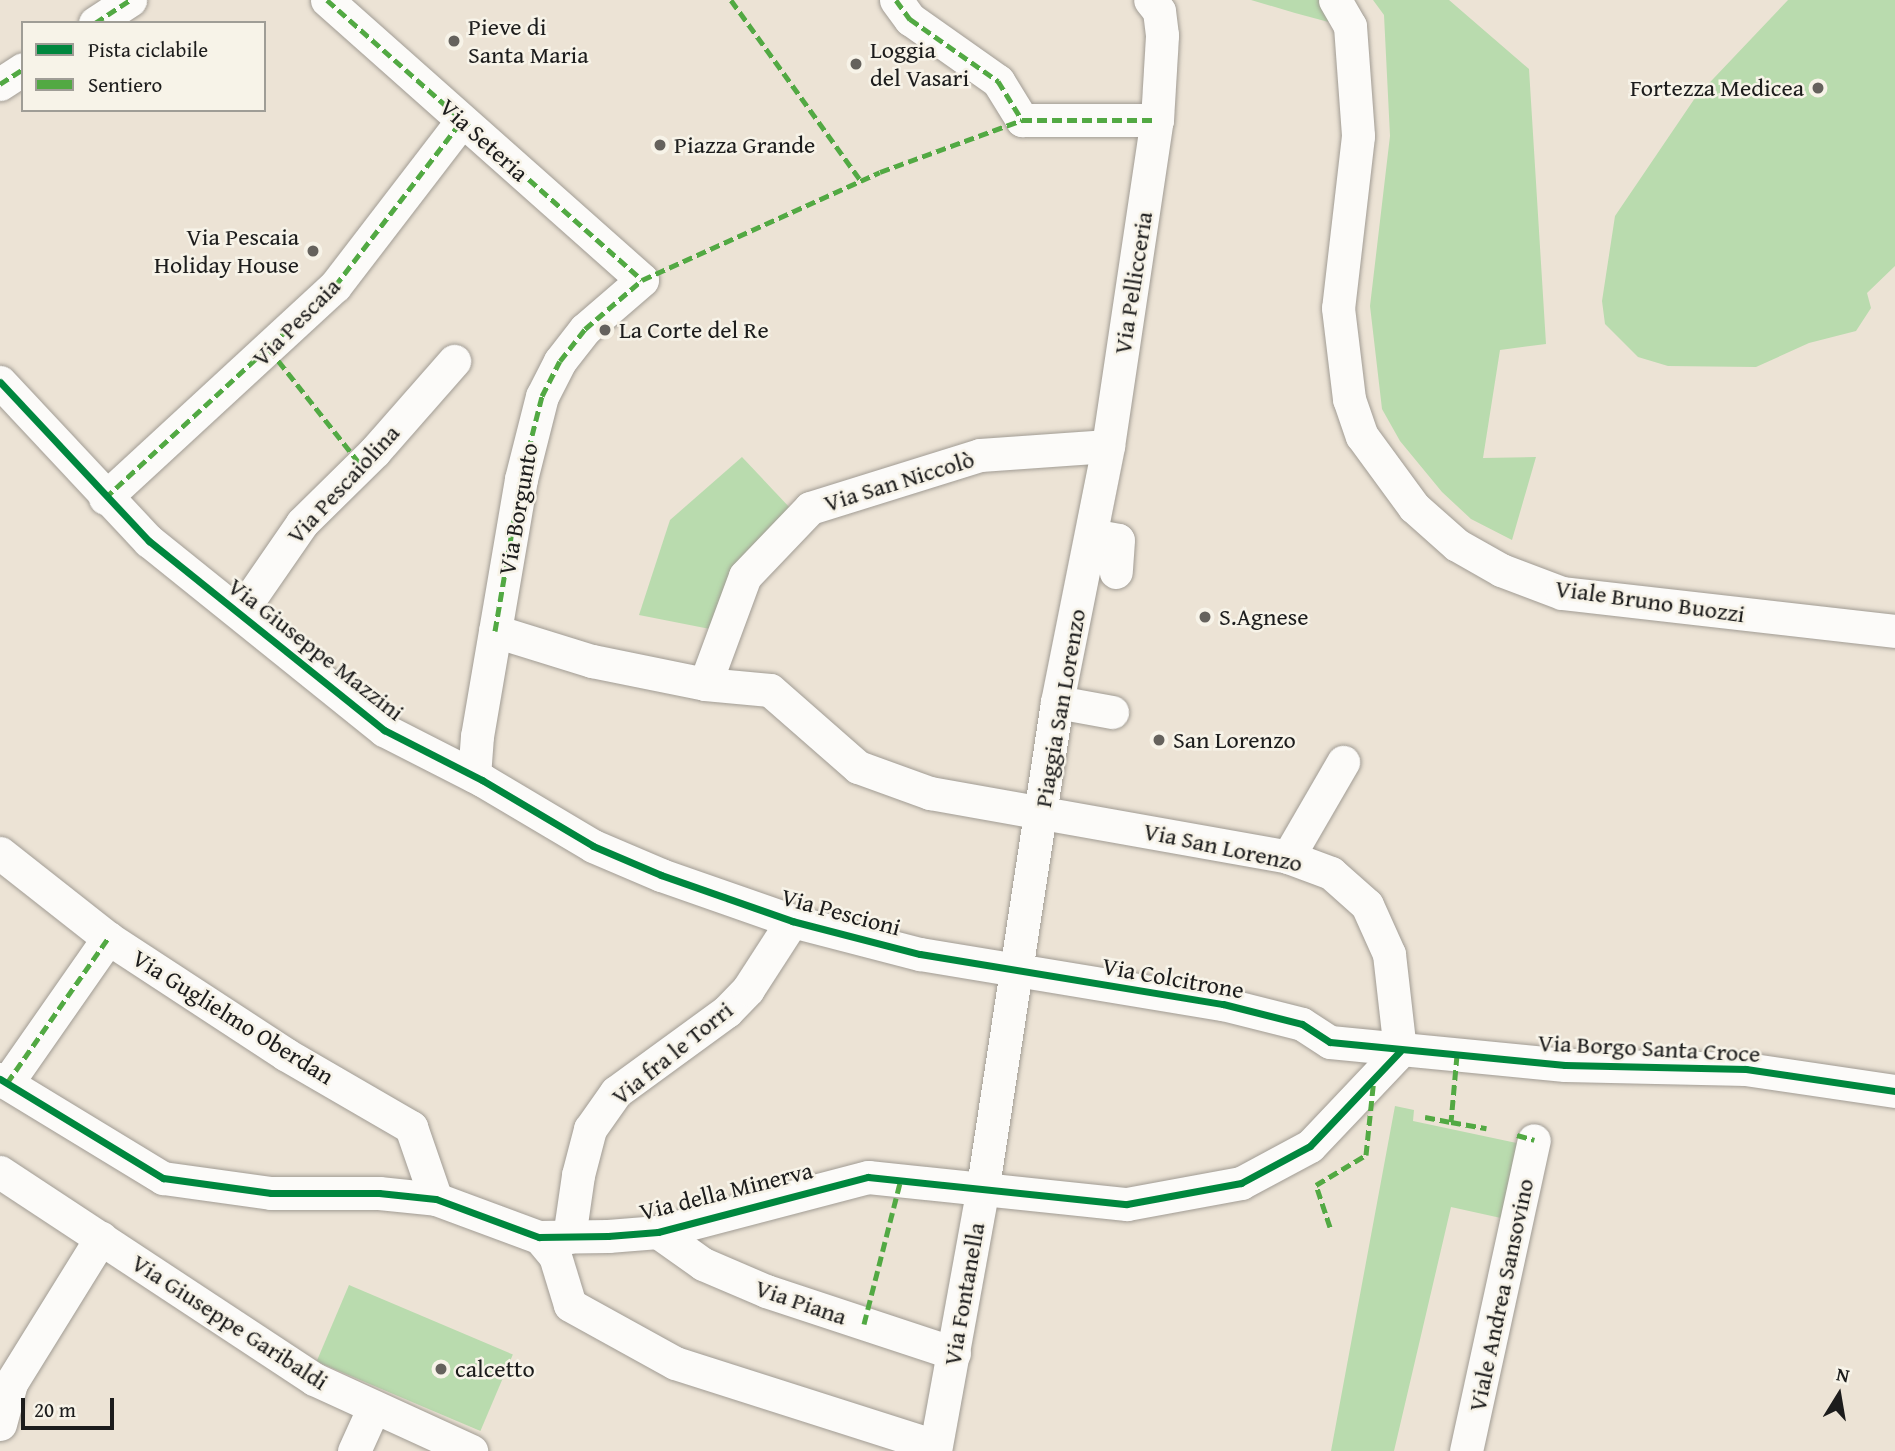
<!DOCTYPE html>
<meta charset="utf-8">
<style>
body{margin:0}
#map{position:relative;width:1895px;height:1451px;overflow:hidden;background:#ece3d5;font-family:"Gentium Book Plus",serif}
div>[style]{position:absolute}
.green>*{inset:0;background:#b9dbae;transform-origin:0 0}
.roads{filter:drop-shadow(0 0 2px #a19c94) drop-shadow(0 0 2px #a19c94)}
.street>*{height:33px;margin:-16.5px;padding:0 16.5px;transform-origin:16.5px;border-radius:16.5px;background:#fcfbf9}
.quiet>*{height:5px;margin-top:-2.5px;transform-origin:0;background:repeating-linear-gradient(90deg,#52a943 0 10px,transparent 0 15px)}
.cycleway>*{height:7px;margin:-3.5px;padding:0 3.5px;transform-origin:3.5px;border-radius:3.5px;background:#00873e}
.dots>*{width:19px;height:19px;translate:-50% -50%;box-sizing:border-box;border:4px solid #f7f3e8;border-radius:50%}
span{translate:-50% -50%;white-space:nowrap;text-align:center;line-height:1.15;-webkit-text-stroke:5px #f7f3e8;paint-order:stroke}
.poi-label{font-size:24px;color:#1c1c1c}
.left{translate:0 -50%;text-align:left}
.right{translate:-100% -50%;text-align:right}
.street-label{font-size:24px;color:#1c1c1c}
.legend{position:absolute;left:21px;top:21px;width:245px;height:91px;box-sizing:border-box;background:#f7f3e8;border:2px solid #9f9d96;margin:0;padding:9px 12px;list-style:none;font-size:21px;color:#1c1c1c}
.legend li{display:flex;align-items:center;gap:14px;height:35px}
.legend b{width:35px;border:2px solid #9f9d96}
.north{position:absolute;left:1804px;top:1360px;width:70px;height:70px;-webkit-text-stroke:5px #f7f3e8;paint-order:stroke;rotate:11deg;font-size:19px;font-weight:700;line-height:28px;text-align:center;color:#1c1c1c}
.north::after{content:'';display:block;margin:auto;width:24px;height:32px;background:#1c1c1c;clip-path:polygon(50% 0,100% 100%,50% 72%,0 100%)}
.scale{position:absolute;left:21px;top:1398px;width:93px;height:32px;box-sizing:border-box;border:4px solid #1c1c1c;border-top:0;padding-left:9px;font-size:21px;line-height:24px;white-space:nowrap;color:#1c1c1c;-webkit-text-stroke:5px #f7f3e8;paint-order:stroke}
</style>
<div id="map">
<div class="green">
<div style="clip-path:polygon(1251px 0,1321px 0,1336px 24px,1295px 13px)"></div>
<div style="clip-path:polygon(1373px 0,1449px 0,1529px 69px,1546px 344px,1500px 350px,1483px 458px,1536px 457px,1512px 540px,1471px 519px,1442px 492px,1400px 441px,1382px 409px,1370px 306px,1390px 136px,1384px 15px)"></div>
<div style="clip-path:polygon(1788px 0,1895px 0,1895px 266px,1867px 293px,1871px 308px,1856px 331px,1809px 343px,1756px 367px,1668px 366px,1638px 357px,1605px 324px,1602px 301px,1615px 216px,1695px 98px)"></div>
<div style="clip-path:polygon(742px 457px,791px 509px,715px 630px,639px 615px,670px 520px)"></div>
<div style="clip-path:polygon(1395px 1106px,1414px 1110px,1413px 1121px,1526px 1145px,1510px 1220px,1451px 1207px,1394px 1451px,1331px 1451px)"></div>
<div style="left:349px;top:1285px;width:178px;height:83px;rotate:23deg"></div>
</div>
<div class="roads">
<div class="street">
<div style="left:327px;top:0;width:421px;rotate:41.6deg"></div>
<div style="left:642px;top:280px;width:75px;rotate:139.3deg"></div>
<div style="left:585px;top:329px;width:41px;rotate:128deg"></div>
<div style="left:560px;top:361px;width:39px;rotate:117deg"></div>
<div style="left:542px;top:396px;width:86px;rotate:104.2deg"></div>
<div style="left:521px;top:479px;width:261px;rotate:99.7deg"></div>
<div style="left:477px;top:736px;width:40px;rotate:94.3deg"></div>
<div style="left:896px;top:0;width:24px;rotate:54deg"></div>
<div style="left:910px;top:19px;width:108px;rotate:35.2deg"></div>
<div style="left:998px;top:81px;width:46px;rotate:58.4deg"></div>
<div style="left:1022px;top:120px;width:135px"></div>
<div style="left:1335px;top:0;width:30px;rotate:60deg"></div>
<div style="left:1350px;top:26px;width:110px;rotate:85.8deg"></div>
<div style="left:1358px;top:136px;width:173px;rotate:96.6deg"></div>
<div style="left:1338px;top:308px;width:92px;rotate:83.1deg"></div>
<div style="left:1349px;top:399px;width:39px;rotate:71deg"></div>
<div style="left:1362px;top:436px;width:88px;rotate:53.8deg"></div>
<div style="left:1414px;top:507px;width:57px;rotate:41.5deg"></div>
<div style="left:1457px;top:545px;width:51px;rotate:29.6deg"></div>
<div style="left:1501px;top:570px;width:65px;rotate:20.7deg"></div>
<div style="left:1562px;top:593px;width:335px;rotate:6.5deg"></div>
<div style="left:95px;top:23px;width:42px;rotate:-33.3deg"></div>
<div style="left:0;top:84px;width:27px;rotate:-33deg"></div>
<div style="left:0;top:382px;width:218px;rotate:46.9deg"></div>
<div style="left:149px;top:541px;width:302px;rotate:38.8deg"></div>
<div style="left:384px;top:730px;width:110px;rotate:27deg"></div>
<div style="left:482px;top:780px;width:129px;rotate:30.7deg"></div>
<div style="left:593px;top:846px;width:74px;rotate:23.1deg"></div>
<div style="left:661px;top:875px;width:139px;rotate:19.3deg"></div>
<div style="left:792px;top:921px;width:132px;rotate:14.5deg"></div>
<div style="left:920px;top:954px;width:307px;rotate:9.4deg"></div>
<div style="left:1223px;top:1004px;width:81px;rotate:14.2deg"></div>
<div style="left:1302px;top:1024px;width:33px;rotate:33deg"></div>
<div style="left:1330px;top:1042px;width:236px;rotate:5.6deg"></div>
<div style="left:1565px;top:1065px;width:181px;rotate:1.3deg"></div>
<div style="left:1746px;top:1069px;width:151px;rotate:8.4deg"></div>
<div style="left:105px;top:498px;width:313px;rotate:-42.7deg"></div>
<div style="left:335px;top:286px;width:207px;rotate:-52.5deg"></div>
<div style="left:1091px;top:535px;width:27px;rotate:10deg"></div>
<div style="left:1118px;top:540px;width:32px;rotate:94deg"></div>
<div style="left:240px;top:613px;width:109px;rotate:-55.4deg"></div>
<div style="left:302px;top:523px;width:103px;rotate:-44.6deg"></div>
<div style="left:375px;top:451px;width:120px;rotate:-48.7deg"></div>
<div style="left:495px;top:631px;width:102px;rotate:17.2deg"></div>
<div style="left:592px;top:661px;width:115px;rotate:11.5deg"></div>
<div style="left:705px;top:684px;width:65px;rotate:5.3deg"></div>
<div style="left:770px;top:690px;width:117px;rotate:41.2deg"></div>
<div style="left:858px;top:767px;width:77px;rotate:19.9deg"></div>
<div style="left:930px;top:793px;width:364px;rotate:10.1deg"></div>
<div style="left:1288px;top:857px;width:46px;rotate:20.4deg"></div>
<div style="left:1331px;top:873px;width:48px;rotate:41.6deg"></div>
<div style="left:1367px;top:905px;width:54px;rotate:65.8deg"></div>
<div style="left:1389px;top:954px;width:98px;rotate:83.5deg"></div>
<div style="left:705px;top:684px;width:115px;rotate:-69.7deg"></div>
<div style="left:745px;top:576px;width:94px;rotate:-46.3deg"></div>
<div style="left:810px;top:508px;width:178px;rotate:-17.3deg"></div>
<div style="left:980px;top:455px;width:128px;rotate:-4deg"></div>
<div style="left:1057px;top:702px;width:56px;rotate:10.3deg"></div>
<div style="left:0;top:853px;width:137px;rotate:38.2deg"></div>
<div style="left:108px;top:938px;width:212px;rotate:33.2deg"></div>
<div style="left:285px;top:1054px;width:146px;rotate:30.1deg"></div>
<div style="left:411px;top:1127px;width:76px;rotate:70.9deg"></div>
<div style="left:1288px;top:857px;width:110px;rotate:-59.9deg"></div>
<div style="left:0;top:1079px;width:191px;rotate:31.3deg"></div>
<div style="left:163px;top:1178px;width:109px;rotate:7.9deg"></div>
<div style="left:271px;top:1193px;width:108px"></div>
<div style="left:379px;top:1193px;width:57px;rotate:6deg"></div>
<div style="left:436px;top:1199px;width:110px;rotate:20.3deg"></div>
<div style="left:539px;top:1237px;width:69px;rotate:-0.8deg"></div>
<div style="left:608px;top:1236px;width:50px;rotate:-4.6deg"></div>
<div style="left:658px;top:1232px;width:217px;rotate:-14.7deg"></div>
<div style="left:868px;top:1177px;width:260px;rotate:6deg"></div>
<div style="left:1127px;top:1204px;width:116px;rotate:-10.4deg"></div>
<div style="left:1241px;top:1183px;width:78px;rotate:-28.2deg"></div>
<div style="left:1310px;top:1146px;width:131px;rotate:-46.5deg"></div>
<div style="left:7px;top:1083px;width:177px;rotate:-55.1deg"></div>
<div style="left:0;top:1172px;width:376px;rotate:33.4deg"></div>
<div style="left:314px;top:1379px;width:173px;rotate:24.6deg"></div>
<div style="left:658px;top:1232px;width:55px;rotate:35.4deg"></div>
<div style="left:703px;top:1264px;width:69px;rotate:23.2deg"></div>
<div style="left:766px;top:1291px;width:198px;rotate:18.3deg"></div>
<div style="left:539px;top:1237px;width:25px;rotate:50deg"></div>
<div style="left:555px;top:1256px;width:51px;rotate:73deg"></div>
<div style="left:570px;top:1305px;width:120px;rotate:28.9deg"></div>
<div style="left:675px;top:1363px;width:273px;rotate:17.7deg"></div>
<div style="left:569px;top:1237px;width:63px;rotate:-81.7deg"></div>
<div style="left:578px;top:1175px;width:48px;rotate:-75.4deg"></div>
<div style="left:590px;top:1129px;width:45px;rotate:-54.9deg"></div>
<div style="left:616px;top:1092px;width:137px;rotate:-36.1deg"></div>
<div style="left:727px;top:1011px;width:30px;rotate:-46deg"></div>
<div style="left:748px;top:989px;width:81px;rotate:-57.1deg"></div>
<div style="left:0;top:1424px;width:42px;rotate:-75deg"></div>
<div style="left:11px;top:1383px;width:171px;rotate:-58.2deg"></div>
<div style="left:354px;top:1451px;width:48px;rotate:-65.6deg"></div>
<div style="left:935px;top:1451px;width:269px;rotate:-79.7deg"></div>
<div style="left:983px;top:1186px;width:490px;rotate:-81.3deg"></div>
<div style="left:1057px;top:702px;width:261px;rotate:-78.7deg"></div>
<div style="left:1108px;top:446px;width:330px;rotate:-81.5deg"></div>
<div style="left:1157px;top:120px;width:85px;rotate:-86.6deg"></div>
<div style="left:1162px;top:35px;width:24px;rotate:-97deg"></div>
<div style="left:1159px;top:11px;width:14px;rotate:-129deg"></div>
<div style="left:1466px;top:1451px;width:318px;rotate:-77.7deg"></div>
</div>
</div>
<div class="quiet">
<div style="left:327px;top:0;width:421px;rotate:41.6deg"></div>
<div style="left:731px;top:0;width:223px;rotate:54.3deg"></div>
<div style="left:896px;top:0;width:24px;rotate:54deg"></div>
<div style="left:910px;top:19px;width:108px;rotate:35.2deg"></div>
<div style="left:998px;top:81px;width:46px;rotate:58.4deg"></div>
<div style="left:95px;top:23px;width:42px;rotate:-33.3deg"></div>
<div style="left:0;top:84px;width:27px;rotate:-33deg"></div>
<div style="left:269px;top:349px;width:147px;rotate:51.6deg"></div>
<div style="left:105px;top:498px;width:313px;rotate:-42.7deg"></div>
<div style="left:335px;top:286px;width:207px;rotate:-52.5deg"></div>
<div style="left:495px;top:631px;width:154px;rotate:-80.3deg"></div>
<div style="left:521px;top:479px;width:86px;rotate:-75.8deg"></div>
<div style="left:542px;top:396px;width:39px;rotate:-63deg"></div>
<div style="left:560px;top:361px;width:41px;rotate:-52deg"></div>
<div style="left:585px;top:329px;width:75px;rotate:-40.7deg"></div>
<div style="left:642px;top:280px;width:261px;rotate:-24.4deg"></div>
<div style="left:880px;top:172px;width:151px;rotate:-20.1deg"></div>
<div style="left:1022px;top:120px;width:135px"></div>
<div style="left:1457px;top:1055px;width:67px;rotate:95.1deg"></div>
<div style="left:1451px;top:1122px;width:36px;rotate:10deg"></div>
<div style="left:7px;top:1083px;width:177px;rotate:-55.1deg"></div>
<div style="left:1425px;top:1117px;width:26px;rotate:11deg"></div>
<div style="left:1517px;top:1135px;width:18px;rotate:16deg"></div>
<div style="left:1330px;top:1227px;width:44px;rotate:-108.4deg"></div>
<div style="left:1316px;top:1185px;width:58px;rotate:-31deg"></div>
<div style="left:1366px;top:1155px;width:77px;rotate:-84.1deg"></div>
<div style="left:864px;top:1324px;width:150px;rotate:-75.7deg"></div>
</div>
<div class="cycleway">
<div style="left:0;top:382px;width:218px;rotate:46.9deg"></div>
<div style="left:149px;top:541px;width:302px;rotate:38.8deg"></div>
<div style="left:384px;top:730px;width:110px;rotate:27deg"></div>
<div style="left:482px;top:780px;width:129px;rotate:30.7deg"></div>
<div style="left:593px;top:846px;width:74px;rotate:23.1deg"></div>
<div style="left:661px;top:875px;width:139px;rotate:19.3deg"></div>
<div style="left:792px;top:921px;width:132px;rotate:14.5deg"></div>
<div style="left:920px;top:954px;width:307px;rotate:9.4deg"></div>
<div style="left:1223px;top:1004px;width:81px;rotate:14.2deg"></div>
<div style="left:1302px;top:1024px;width:33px;rotate:33deg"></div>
<div style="left:1330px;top:1042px;width:236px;rotate:5.6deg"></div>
<div style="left:1565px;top:1065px;width:181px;rotate:1.3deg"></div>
<div style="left:1746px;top:1069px;width:151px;rotate:8.4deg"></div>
<div style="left:0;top:1079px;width:191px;rotate:31.3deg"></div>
<div style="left:163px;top:1178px;width:109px;rotate:7.9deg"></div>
<div style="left:271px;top:1193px;width:108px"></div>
<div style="left:379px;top:1193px;width:57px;rotate:6deg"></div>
<div style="left:436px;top:1199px;width:110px;rotate:20.3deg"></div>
<div style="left:539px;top:1237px;width:69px;rotate:-0.8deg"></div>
<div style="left:608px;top:1236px;width:50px;rotate:-4.6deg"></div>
<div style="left:658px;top:1232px;width:217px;rotate:-14.7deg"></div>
<div style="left:868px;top:1177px;width:260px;rotate:6deg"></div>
<div style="left:1127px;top:1204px;width:116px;rotate:-10.4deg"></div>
<div style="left:1241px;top:1183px;width:78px;rotate:-28.2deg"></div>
<div style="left:1310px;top:1146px;width:131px;rotate:-46.5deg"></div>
</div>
<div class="dots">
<div style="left:454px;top:41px;background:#65625d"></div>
<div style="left:856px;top:64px;background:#65625d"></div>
<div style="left:1818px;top:88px;background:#65625d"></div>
<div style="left:660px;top:145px;background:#65625d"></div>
<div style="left:313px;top:251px;background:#65625d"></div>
<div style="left:605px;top:330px;background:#65625d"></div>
<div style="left:1205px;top:617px;background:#65625d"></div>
<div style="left:1159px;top:740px;background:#65625d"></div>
<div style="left:441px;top:1369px;background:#65625d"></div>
</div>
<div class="poi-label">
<span class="left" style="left:468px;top:41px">Pieve di<br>Santa Maria</span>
<span class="left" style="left:870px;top:64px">Loggia<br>del Vasari</span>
<span class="right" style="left:1804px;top:88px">Fortezza Medicea</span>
<span class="left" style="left:674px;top:145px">Piazza Grande</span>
<span class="right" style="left:299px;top:251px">Via Pescaia<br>Holiday House</span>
<span class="left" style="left:619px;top:330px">La Corte del Re</span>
<span class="left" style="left:1219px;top:617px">S.Agnese</span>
<span class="left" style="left:1173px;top:740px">San Lorenzo</span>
<span class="left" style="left:455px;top:1369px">calcetto</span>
</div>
<div class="street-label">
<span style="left:484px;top:140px;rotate:42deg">Via Seteria</span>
<span style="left:1133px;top:283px;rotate:-81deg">Via Pellicceria</span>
<span style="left:296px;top:322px;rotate:-45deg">Via Pescaia</span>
<span style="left:899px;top:481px;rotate:-17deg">Via San Niccolò</span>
<span style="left:343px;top:484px;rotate:-47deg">Via Pescaiolina</span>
<span style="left:518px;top:509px;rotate:-80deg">Via Borgunto</span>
<span style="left:1650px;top:601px;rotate:8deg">Viale Bruno Buozzi</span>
<span style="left:316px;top:649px;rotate:38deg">Via Giuseppe Mazzini</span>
<span style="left:1060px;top:708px;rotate:-80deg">Piaggia San Lorenzo</span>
<span style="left:1223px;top:847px;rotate:12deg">Via San Lorenzo</span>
<span style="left:841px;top:912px;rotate:15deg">Via Pescioni</span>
<span style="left:1173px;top:978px;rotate:10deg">Via Colcitrone</span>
<span style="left:233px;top:1017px;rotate:32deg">Via Guglielmo Oberdan</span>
<span style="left:1649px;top:1048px;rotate:3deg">Via Borgo Santa Croce</span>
<span style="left:672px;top:1053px;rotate:-39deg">Via fra le Torri</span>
<span style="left:726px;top:1191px;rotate:-14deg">Via della Minerva</span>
<span style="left:964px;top:1294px;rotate:-80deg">Via Fontanella</span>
<span style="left:1501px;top:1295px;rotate:-78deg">Viale Andrea Sansovino</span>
<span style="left:801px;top:1302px;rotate:19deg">Via Piana</span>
<span style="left:230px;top:1322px;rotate:33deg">Via Giuseppe Garibaldi</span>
</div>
<ul class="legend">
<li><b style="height:9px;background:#00873e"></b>Pista ciclabile</li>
<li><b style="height:9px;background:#52a943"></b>Sentiero</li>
</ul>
<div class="north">N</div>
<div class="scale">20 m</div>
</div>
